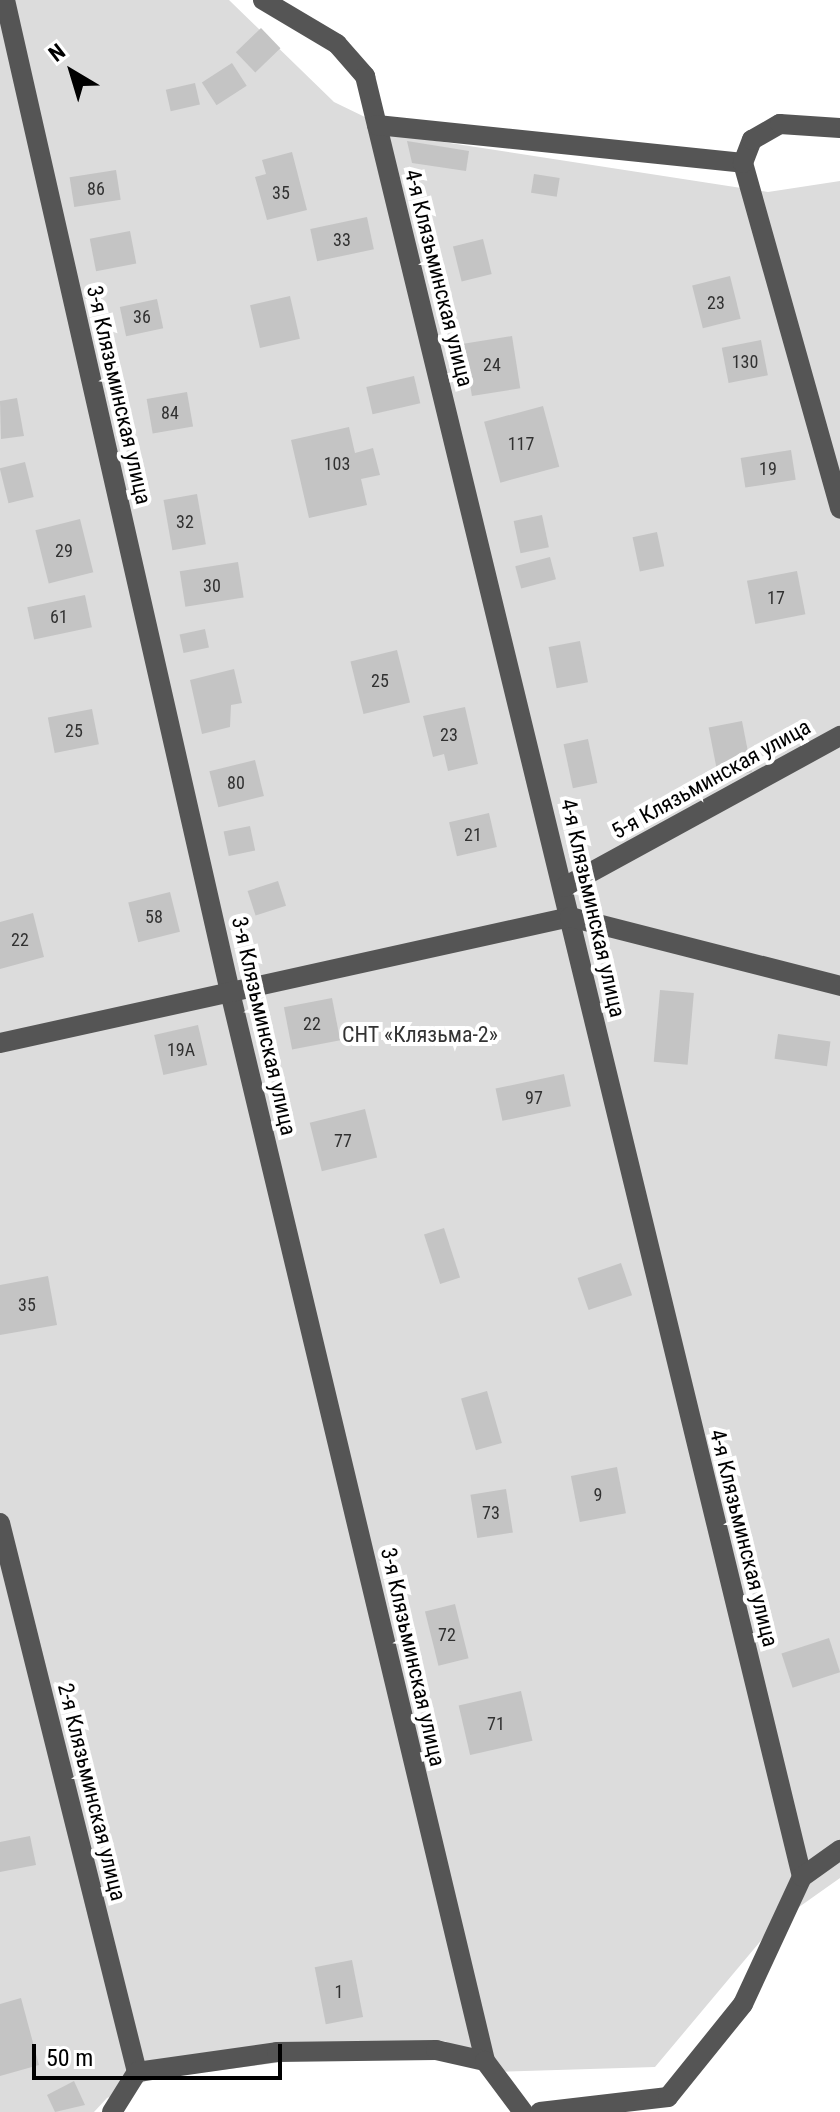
<!DOCTYPE html>
<meta charset="utf-8">
<style>
body{margin:0}
#map{position:relative;width:840px;height:2112px;overflow:hidden;background:#fff;font-family:"Roboto Condensed",sans-serif}
div>[style]{position:absolute}
.green>*{inset:0;background:#dcdcdc}
.building>*{inset:0;background:#c4c4c4;transform-origin:0 0}
.minor>*{height:20px;margin:-10px;padding:0 10px;transform-origin:10px;border-radius:10px;background:#555}
span{translate:-50% -50%;white-space:nowrap;text-align:center;line-height:1.15;-webkit-text-stroke:8px #fff;paint-order:stroke}
.number-label{font-size:18px;color:#313131}
.number-label span{-webkit-text-stroke-width:0}
.street-label{font-size:22px;color:#000}
.park-label{font-size:22px;color:#333}
.north{position:absolute;left:32px;top:32px;width:80px;height:80px;-webkit-text-stroke:6px #fff;paint-order:stroke;rotate:322deg;font-size:22px;font-weight:700;line-height:32px;text-align:center;color:#000}
.north::after{content:'';display:block;margin:auto;width:28px;height:36px;background:#000;clip-path:polygon(50% 0,100% 100%,50% 72%,0 100%)}
.scale{position:absolute;left:32px;top:2044px;width:250px;height:36px;box-sizing:border-box;border:4px solid #000;border-top:0;padding-left:10px;font-size:24px;line-height:28px;white-space:nowrap;color:#000;-webkit-text-stroke:6px #fff;paint-order:stroke}
</style>
<div id="map">
<div class="green">
<div style="clip-path:polygon(0 0,229px 0,334px 102px,404px 136px,768px 192px,840px 181px,840px 1878px,775px 1924px,655px 2067px,493px 2072px,445px 2041px,151px 2079px,107px 2098px,94px 2112px,0 2112px)"></div>
</div>
<div class="building">
<div style="left:261px;top:28px;width:28px;height:35px;rotate:46deg"></div>
<div style="left:232px;top:63px;width:27px;height:36px;rotate:57deg"></div>
<div style="left:195px;top:83px;width:22px;height:30px;rotate:77deg"></div>
<div style="clip-path:polygon(407px 141px,469px 151px,466px 171px,412px 163px)"></div>
<div style="clip-path:polygon(292px 152px,307px 210px,267px 220px,255px 177px,266px 174px,262px 160px)"></div>
<div style="left:116px;top:170px;width:30px;height:47px;rotate:81deg"></div>
<div style="left:534px;top:174px;width:26px;height:19px;rotate:9deg"></div>
<div style="left:367px;top:217px;width:33px;height:58px;rotate:78deg"></div>
<div style="left:130px;top:231px;width:33px;height:41px;rotate:79deg"></div>
<div style="left:483px;top:239px;width:36px;height:31px;rotate:76deg"></div>
<div style="left:730px;top:276px;width:44px;height:39px;rotate:76deg"></div>
<div style="left:290px;top:296px;width:44px;height:41px;rotate:77deg"></div>
<div style="left:157px;top:299px;width:30px;height:38px;rotate:78deg"></div>
<div style="left:512px;top:336px;width:53px;height:49px;rotate:81deg"></div>
<div style="left:761px;top:340px;width:36px;height:40px;rotate:79deg"></div>
<div style="left:414px;top:376px;width:28px;height:49px;rotate:77deg"></div>
<div style="left:187px;top:392px;width:35px;height:41px;rotate:80deg"></div>
<div style="clip-path:polygon(17px 398px,24px 436px,1px 439px,0 401px)"></div>
<div style="left:543px;top:406px;width:63px;height:61px;rotate:75deg"></div>
<div style="clip-path:polygon(349px 427px,355px 453px,373px 448px,380px 475px,361px 479px,367px 505px,309px 518px,291px 440px)"></div>
<div style="left:791px;top:450px;width:30px;height:51px;rotate:81deg"></div>
<div style="left:25px;top:462px;width:36px;height:26px;rotate:76deg"></div>
<div style="left:197px;top:494px;width:51px;height:34px;rotate:80deg"></div>
<div style="left:542px;top:515px;width:33px;height:29px;rotate:78deg"></div>
<div style="left:80px;top:519px;width:55px;height:46px;rotate:76deg"></div>
<div style="left:657px;top:532px;width:35px;height:25px;rotate:78deg"></div>
<div style="left:550px;top:557px;width:23px;height:36px;rotate:75deg"></div>
<div style="left:238px;top:562px;width:36px;height:59px;rotate:81deg"></div>
<div style="left:797px;top:571px;width:44px;height:51px;rotate:79deg"></div>
<div style="left:85px;top:595px;width:33px;height:59px;rotate:78deg"></div>
<div style="left:205px;top:629px;width:19px;height:26px;rotate:78deg"></div>
<div style="left:580px;top:641px;width:42px;height:32px;rotate:79deg"></div>
<div style="left:397px;top:650px;width:54px;height:48px;rotate:76deg"></div>
<div style="clip-path:polygon(234px 669px,242px 703px,231px 705px,230px 727px,202px 734px,190px 680px)"></div>
<div style="clip-path:polygon(465px 707px,478px 764px,448px 771px,444px 754px,433px 757px,423px 716px)"></div>
<div style="left:92px;top:709px;width:36px;height:45px;rotate:79deg"></div>
<div style="left:742px;top:721px;width:52px;height:34px;rotate:79deg"></div>
<div style="left:588px;top:739px;width:45px;height:25px;rotate:78deg"></div>
<div style="left:255px;top:760px;width:37px;height:47px;rotate:76deg"></div>
<div style="left:489px;top:813px;width:35px;height:41px;rotate:77deg"></div>
<div style="left:250px;top:826px;width:25px;height:27px;rotate:78deg"></div>
<div style="left:278px;top:881px;width:26px;height:32px;rotate:72deg"></div>
<div style="left:170px;top:892px;width:41px;height:43px;rotate:76deg"></div>
<div style="clip-path:polygon(33px 913px,44px 957px,0 969px,0 922px)"></div>
<div style="left:660px;top:990px;width:34px;height:72px;rotate:5deg"></div>
<div style="left:332px;top:998px;width:43px;height:49px;rotate:79deg"></div>
<div style="left:198px;top:1025px;width:41px;height:45px;rotate:77deg"></div>
<div style="left:778px;top:1034px;width:53px;height:25px;rotate:8deg"></div>
<div style="left:564px;top:1074px;width:33px;height:70px;rotate:78deg"></div>
<div style="left:365px;top:1109px;width:50px;height:57px;rotate:76deg"></div>
<div style="left:444px;top:1228px;width:52px;height:21px;rotate:72deg"></div>
<div style="left:621px;top:1263px;width:34px;height:46px;rotate:71deg"></div>
<div style="clip-path:polygon(48px 1276px,57px 1325px,0 1335px,0 1285px)"></div>
<div style="left:487px;top:1391px;width:54px;height:27px;rotate:74deg"></div>
<div style="left:617px;top:1467px;width:47px;height:47px;rotate:79deg"></div>
<div style="left:506px;top:1489px;width:44px;height:36px;rotate:81deg"></div>
<div style="left:455px;top:1604px;width:56px;height:31px;rotate:76deg"></div>
<div style="left:829px;top:1638px;width:36px;height:50px;rotate:72deg"></div>
<div style="left:521px;top:1691px;width:51px;height:64px;rotate:77deg"></div>
<div style="clip-path:polygon(30px 1836px,36px 1865px,0 1872px,0 1842px)"></div>
<div style="left:352px;top:1960px;width:58px;height:38px;rotate:79deg"></div>
<div style="clip-path:polygon(21px 1998px,39px 2065px,0 2076px,0 2004px)"></div>
<div style="clip-path:polygon(74px 2081px,85px 2105px,55px 2112px,47px 2095px)"></div>
</div>
<div class="minor">
<div style="left:5px;top:0;width:1017px;rotate:77.22deg"></div>
<div style="left:230px;top:992px;width:1099px;rotate:76.58deg"></div>
<div style="left:263px;top:0;width:86px;rotate:30.7deg"></div>
<div style="left:337px;top:44px;width:43px;rotate:48.8deg"></div>
<div style="left:365px;top:76px;width:1853px;rotate:76.36deg"></div>
<div style="left:377px;top:125px;width:368px;rotate:5.9deg"></div>
<div style="left:743px;top:163px;width:359px;rotate:74.3deg"></div>
<div style="left:743px;top:163px;width:25px;rotate:-69deg"></div>
<div style="left:752px;top:140px;width:32px;rotate:-30deg"></div>
<div style="left:780px;top:124px;width:60px;rotate:3.8deg"></div>
<div style="left:564px;top:887px;width:315px;rotate:-28.7deg"></div>
<div style="left:0;top:1043px;width:584px;rotate:-12.46deg"></div>
<div style="left:570px;top:917px;width:279px;rotate:14.3deg"></div>
<div style="left:0;top:1523px;width:566px;rotate:75.99deg"></div>
<div style="left:112px;top:2112px;width:47px;rotate:-58deg"></div>
<div style="left:137px;top:2072px;width:141px;rotate:-8.1deg"></div>
<div style="left:277px;top:2052px;width:159px;rotate:-0.7deg"></div>
<div style="left:436px;top:2050px;width:50px;rotate:12.7deg"></div>
<div style="left:485px;top:2061px;width:64px;rotate:53.3deg"></div>
<div style="left:540px;top:2112px;width:129px;rotate:-6.7deg"></div>
<div style="left:668px;top:2097px;width:119px;rotate:-51.1deg"></div>
<div style="left:743px;top:2004px;width:140px;rotate:-65.1deg"></div>
<div style="left:802px;top:1877px;width:47px;rotate:-35.4deg"></div>
</div>
<div class="number-label">
<span style="left:96px;top:189px">86</span>
<span style="left:281px;top:193px">35</span>
<span style="left:342px;top:240px">33</span>
<span style="left:716px;top:303px">23</span>
<span style="left:142px;top:317px">36</span>
<span style="left:745px;top:362px">130</span>
<span style="left:492px;top:365px">24</span>
<span style="left:170px;top:413px">84</span>
<span style="left:521px;top:444px">117</span>
<span style="left:337px;top:464px">103</span>
<span style="left:768px;top:469px">19</span>
<span style="left:185px;top:522px">32</span>
<span style="left:64px;top:551px">29</span>
<span style="left:212px;top:586px">30</span>
<span style="left:776px;top:598px">17</span>
<span style="left:59px;top:617px">61</span>
<span style="left:380px;top:681px">25</span>
<span style="left:74px;top:731px">25</span>
<span style="left:449px;top:735px">23</span>
<span style="left:236px;top:783px">80</span>
<span style="left:473px;top:835px">21</span>
<span style="left:154px;top:917px">58</span>
<span style="left:20px;top:940px">22</span>
<span style="left:312px;top:1024px">22</span>
<span style="left:181px;top:1050px">19А</span>
<span style="left:534px;top:1098px">97</span>
<span style="left:343px;top:1141px">77</span>
<span style="left:27px;top:1305px">35</span>
<span style="left:598px;top:1495px">9</span>
<span style="left:491px;top:1513px">73</span>
<span style="left:447px;top:1635px">72</span>
<span style="left:496px;top:1724px">71</span>
<span style="left:339px;top:1992px">1</span>
</div>
<div class="street-label">
<span style="left:439px;top:278px;rotate:76deg">4-я Клязьминская улица</span>
<span style="left:119px;top:395px;rotate:77deg">3-я Клязьминская улица</span>
<span style="left:711px;top:779px;rotate:-29deg">5-я Клязьминская улица</span>
<span style="left:593px;top:908px;rotate:77deg">4-я Клязьминская улица</span>
<span style="left:264px;top:1026px;rotate:77deg">3-я Клязьминская улица</span>
<span style="left:744px;top:1538px;rotate:76deg">4-я Клязьминская улица</span>
<span style="left:413px;top:1657px;rotate:77deg">3-я Клязьминская улица</span>
<span style="left:92px;top:1792px;rotate:76deg">2-я Клязьминская улица</span>
</div>
<div class="park-label">
<span style="left:420px;top:1035px">СНТ «Клязьма-2»</span>
</div>
<div class="north">N</div>
<div class="scale">50 m</div>
</div>
